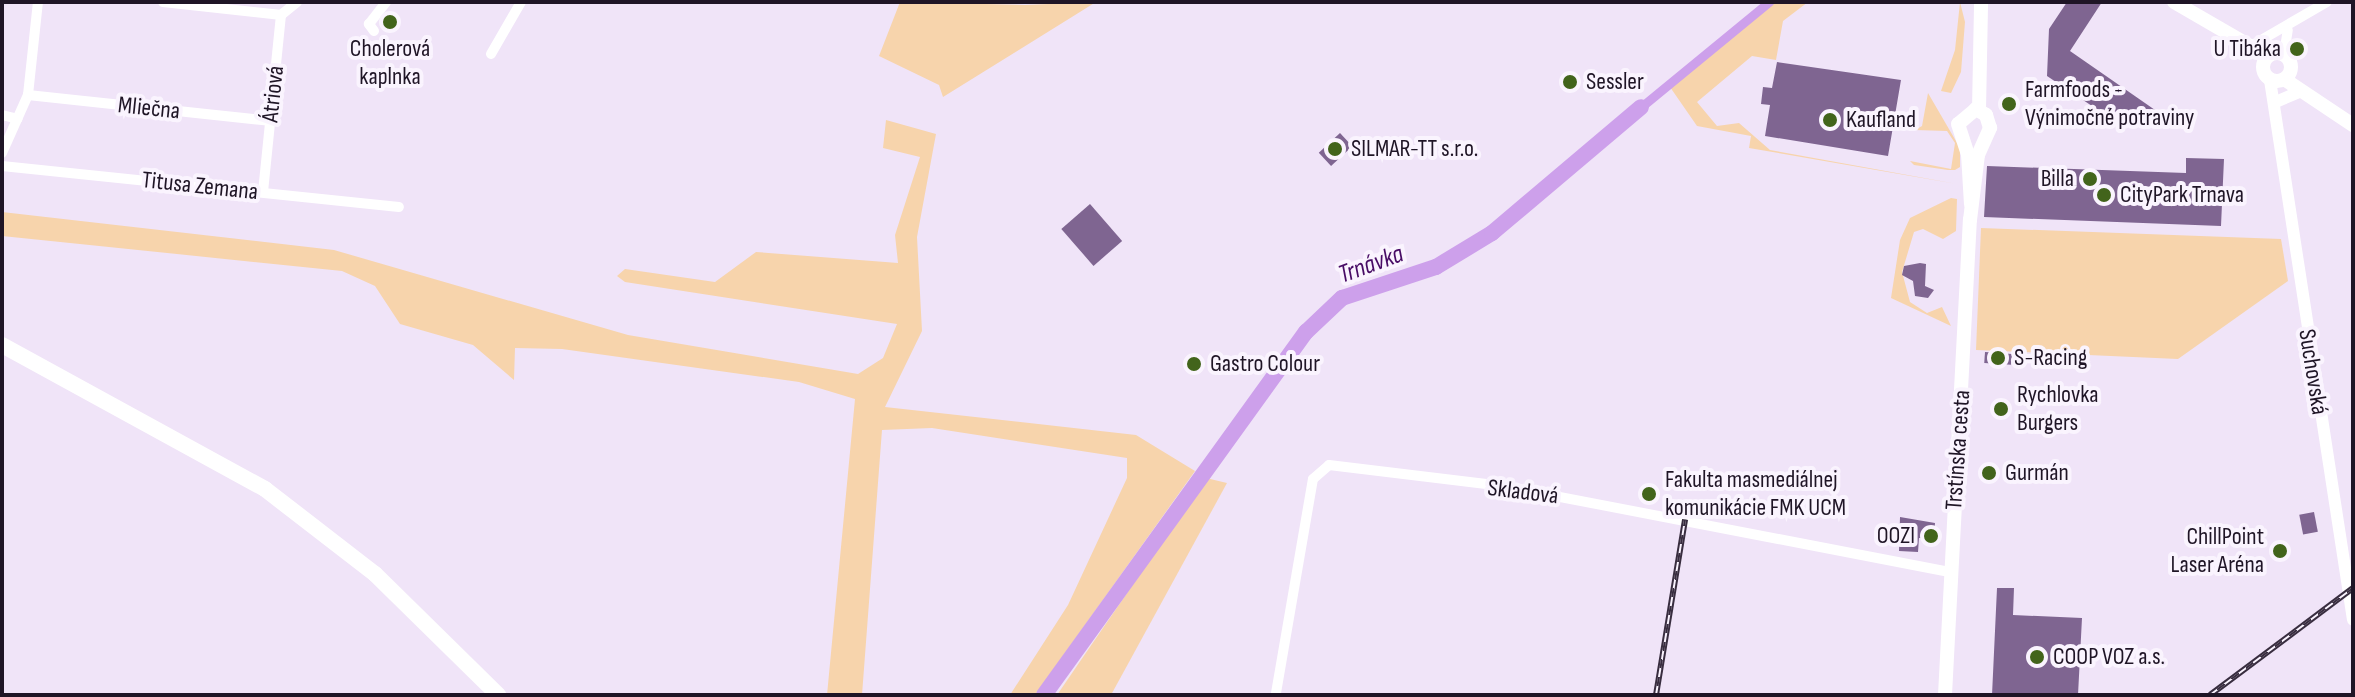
<!DOCTYPE html>
<meta charset="utf-8">
<style>
body{margin:0}
#map{position:relative;width:2355px;height:697px;overflow:hidden;background:#f0e4f8;font-family:"Sofia Sans Condensed",sans-serif}
div>[style]{position:absolute}
.green>*{inset:0;background:#f7d4ac}
.canal>*{height:9px;margin:-4.5px;padding:0 4.5px;transform-origin:4.5px;border-radius:4.5px;background:#cda0eb}
.river>*{height:16px;margin:-8px;padding:0 8px;transform-origin:8px;border-radius:8px;background:#cda0eb}
.building>*{inset:0;background:#7f6591;transform-origin:0 0}
.minor>*{height:10px;margin:-5px;padding:0 5px;transform-origin:5px;border-radius:5px;background:#fff}
.tertiary>*{height:12px;margin:-6px;padding:0 6px;transform-origin:6px;border-radius:6px;background:#fff}
.secondary>*{height:14px;margin:-7px;padding:0 7px;transform-origin:7px;border-radius:7px;background:#fff}
.secondary>.ring{margin:-7px;padding:0;box-sizing:content-box;background:none;border:14px solid #fff;border-radius:50%}
.primary>*{height:16px;margin:-8px;padding:0 8px;transform-origin:8px;border-radius:8px;background:#fff}
.rail>*{height:6px;margin-top:-3px;transform-origin:0;background:repeating-linear-gradient(90deg,#faf4fe 0 9px,#382d3f 0 18px);box-sizing:border-box;border-block:2px solid #382d3f}
.dots>*{width:22px;height:22px;translate:-50% -50%;box-sizing:border-box;border:4px solid #faf4fe;border-radius:50%}
span{translate:-50% -50%;white-space:nowrap;text-align:center;line-height:1.15;-webkit-text-stroke:8px #faf4fe;paint-order:stroke}
.poi-label{font-size:24px;color:#1f1526}
.right{translate:-100% -50%;text-align:right}
.left{translate:0 -50%;text-align:left}
.street-label{font-size:24px;color:#1f1526}
.water-label{font-size:26px;color:#480c65;font-style:italic}
.frame{position:absolute;inset:0;border:4px solid #1f1526;pointer-events:none}
</style>
<div id="map">
<div class="green">
<div style="clip-path:polygon(900px 2px,1025px 5px,1096px 2px,943px 97px,939px 85px,879px 56px)"></div>
<div style="clip-path:polygon(1774px 2px,1808px 2px,1783px 21px,1776px 60px,1752px 56px,1697px 102px,1717px 126px,1739px 123px,1770px 150px,1957px 184px,1749px 148px,1751px 136px,1697px 126px,1670px 87px)"></div>
<div style="clip-path:polygon(1960px 2px,1965px 22px,1961px 72px,1951px 93px,1941px 91px,1955px 50px)"></div>
<div style="clip-path:polygon(1928px 93px,1960px 148px,1960px 167px,1955px 170px,1948px 170px,1914px 165px,1910px 161px,1951px 169px,1955px 143px,1947px 131px,1915px 130px,1922px 126px)"></div>
<div style="clip-path:polygon(886px 120px,936px 134px,917px 237px,922px 331px,885px 407px,1136px 435px,1195px 471px,1035px 695px,1010px 695px,1068px 605px,1127px 478px,1127px 458px,932px 428px,882px 430px,862px 695px,827px 695px,855px 399px,799px 382px,562px 349px,515px 348px,514px 380px,473px 345px,400px 324px,375px 286px,342px 271px,2px 236px,2px 212px,334px 250px,628px 335px,858px 374px,883px 358px,897px 324px,625px 282px,617px 276px,625px 269px,715px 282px,756px 252px,898px 263px,895px 235px,920px 157px,883px 148px)"></div>
<div style="clip-path:polygon(1951px 198px,1957px 199px,1956px 231px,1943px 239px,1923px 229px,1914px 232px,1902px 272px,1910px 302px,1927px 313px,1942px 307px,1951px 326px,1891px 298px,1900px 240px,1910px 218px)"></div>
<div style="clip-path:polygon(1981px 228px,2281px 239px,2288px 281px,2178px 359px,1976px 350px)"></div>
<div style="clip-path:polygon(1206px 478px,1227px 483px,1111px 695px,1057px 695px)"></div>
</div>
<div class="canal">
<div style="left:1641px;top:107px;width:166px;rotate:-39.4deg"></div>
</div>
<div class="river">
<div style="left:1044px;top:695px;width:448px;rotate:-54.2deg"></div>
<div style="left:1306px;top:332px;width:50px;rotate:-43.4deg"></div>
<div style="left:1342px;top:298px;width:99px;rotate:-18.3deg"></div>
<div style="left:1436px;top:267px;width:66px;rotate:-31.3deg"></div>
<div style="left:1492px;top:233px;width:195px;rotate:-40.2deg"></div>
</div>
<div class="building">
<div style="clip-path:polygon(2067px 2px,2102px 2px,2070px 51px,2168px 119px,2107px 116px,2047px 76px,2049px 29px)"></div>
<div style="clip-path:polygon(1777px 62px,1901px 80px,1888px 156px,1765px 136px,1770px 105px,1761px 104px,1763px 87px,1772px 88px)"></div>
<div style="left:1340px;top:133px;width:18px;height:29px;rotate:47deg"></div>
<div style="clip-path:polygon(2186px 158px,2224px 159px,2221px 226px,1984px 217px,1987px 166px,2186px 173px)"></div>
<div style="left:1090px;top:204px;width:49px;height:38px;rotate:49deg"></div>
<div style="clip-path:polygon(1920px 263px,1926px 264px,1925px 286px,1934px 290px,1928px 298px,1915px 296px,1913px 281px,1902px 275px,1904px 266px)"></div>
<div style="left:1985px;top:352px;width:27px;height:11px;rotate:4deg"></div>
<div style="left:2314px;top:512px;width:20px;height:15px;rotate:79deg"></div>
<div style="clip-path:polygon(1900px 517px,1935px 523px,1934px 539px,1919px 538px,1918px 552px,1899px 551px)"></div>
<div style="clip-path:polygon(1997px 588px,2014px 588px,2013px 615px,2082px 618px,2078px 695px,1992px 695px)"></div>
</div>
<div class="minor">
<div style="left:163px;top:2px;width:119px;rotate:6.3deg"></div>
<div style="left:374px;top:31px;width:9px;rotate:-126deg"></div>
<div style="left:369px;top:24px;width:28px;rotate:-52deg"></div>
<div style="left:2249px;top:47px;width:90px;rotate:-30deg"></div>
<div style="left:491px;top:54px;width:60px;rotate:-60deg"></div>
<div style="left:2284px;top:54px;width:24px;rotate:-81deg"></div>
<div style="left:28px;top:95px;width:243px;rotate:6.1deg"></div>
<div style="left:2px;top:115px;width:16px;rotate:14deg"></div>
<div style="left:2px;top:153px;width:64px;rotate:-65.9deg"></div>
<div style="left:28px;top:95px;width:94px;rotate:-83.9deg"></div>
<div style="left:2px;top:166px;width:399px;rotate:5.9deg"></div>
<div style="left:263px;top:192px;width:178px;rotate:-84.2deg"></div>
<div style="left:281px;top:15px;width:21px;rotate:-39deg"></div>
<div style="left:1276px;top:693px;width:217px;rotate:-80.2deg"></div>
<div style="left:1313px;top:479px;width:21px;rotate:-41deg"></div>
<div style="left:1329px;top:465px;width:175px;rotate:6.9deg"></div>
<div style="left:1503px;top:486px;width:456px;rotate:10.9deg"></div>
</div>
<div class="tertiary">
<div style="left:2270px;top:80px;width:546px;rotate:81.26deg"></div>
<div style="left:2278px;top:101px;width:25px;rotate:-23deg"></div>
</div>
<div class="secondary">
<div style="left:2174px;top:2px;width:108px;rotate:30.1deg"></div>
<div class="ring" style="left:2263px;top:53px;width:14px;height:14px"></div>
<div style="left:2284px;top:79px;width:83px;rotate:33.7deg"></div>
<div style="left:1979px;top:110px;width:108px;rotate:-88.9deg"></div>
<div style="left:1945px;top:695px;width:476px;rotate:-87deg"></div>
<div style="left:1970px;top:220px;width:65px;rotate:-83deg"></div>
<div style="left:1978px;top:155px;width:30px;rotate:-66deg"></div>
<div style="left:1990px;top:128px;width:14px;rotate:-107deg"></div>
<div style="left:1986px;top:115px;width:12px;rotate:-149deg"></div>
<div style="left:1976px;top:109px;width:23px;rotate:140deg"></div>
<div style="left:1958px;top:124px;width:32px;rotate:72deg"></div>
<div style="left:1968px;top:154px;width:50px;rotate:86.6deg"></div>
</div>
<div class="primary">
<div style="left:2px;top:345px;width:300px;rotate:28.7deg"></div>
<div style="left:265px;top:489px;width:139px;rotate:37.7deg"></div>
<div style="left:375px;top:574px;width:173px;rotate:44.5deg"></div>
</div>
<div class="rail">
<div style="left:1656px;top:695px;width:178px;rotate:-80.6deg"></div>
<div style="left:2210px;top:695px;width:179px;rotate:-36.8deg"></div>
</div>
<div class="dots">
<div style="left:390px;top:22px;background:#42641b"></div>
<div style="left:2297px;top:49px;background:#42641b"></div>
<div style="left:1570px;top:82px;background:#42641b"></div>
<div style="left:2009px;top:104px;background:#42641b"></div>
<div style="left:1830px;top:120px;background:#42641b"></div>
<div style="left:1335px;top:149px;background:#42641b"></div>
<div style="left:2090px;top:179px;background:#42641b"></div>
<div style="left:2104px;top:195px;background:#42641b"></div>
<div style="left:1998px;top:358px;background:#42641b"></div>
<div style="left:1194px;top:364px;background:#42641b"></div>
<div style="left:2001px;top:409px;background:#42641b"></div>
<div style="left:1989px;top:473px;background:#42641b"></div>
<div style="left:1649px;top:494px;background:#42641b"></div>
<div style="left:1931px;top:536px;background:#42641b"></div>
<div style="left:2280px;top:551px;background:#42641b"></div>
<div style="left:2037px;top:657px;background:#42641b"></div>
</div>
<div class="poi-label">
<span style="left:390px;top:63px">Cholerová<br>kaplnka</span>
<span class="right" style="left:2281px;top:49px">U Tibáka</span>
<span class="left" style="left:1586px;top:82px">Sessler</span>
<span class="left" style="left:2025px;top:104px">Farmfoods -<br>Výnimočné potraviny</span>
<span class="left" style="left:1846px;top:120px">Kaufland</span>
<span class="left" style="left:1351px;top:149px">SILMAR-TT s.r.o.</span>
<span class="right" style="left:2074px;top:179px">Billa</span>
<span class="left" style="left:2120px;top:195px">CityPark Trnava</span>
<span class="left" style="left:2014px;top:358px">S-Racing</span>
<span class="left" style="left:1210px;top:364px">Gastro Colour</span>
<span class="left" style="left:2017px;top:409px">Rychlovka<br>Burgers</span>
<span class="left" style="left:2005px;top:473px">Gurmán</span>
<span class="left" style="left:1665px;top:494px">Fakulta masmediálnej<br>komunikácie FMK UCM</span>
<span class="right" style="left:1915px;top:536px">OOZI</span>
<span class="right" style="left:2264px;top:551px">ChillPoint<br>Laser Aréna</span>
<span class="left" style="left:2053px;top:657px">COOP VOZ a.s.</span>
</div>
<div class="street-label">
<span style="left:273px;top:94px;rotate:-84deg">Átriová</span>
<span style="left:149px;top:108px;rotate:6deg">Mliečna</span>
<span style="left:200px;top:186px;rotate:6deg">Titusa Zemana</span>
<span style="left:2313px;top:372px;rotate:81deg">Suchovská</span>
<span style="left:1958px;top:450px;rotate:-86deg">Trstínska cesta</span>
<span style="left:1523px;top:492px;rotate:7deg">Skladová</span>
</div>
<div class="water-label">
<span style="left:1371px;top:265px;rotate:-20deg">Trnávka</span>
</div>
<div class="frame"></div>
</div>
